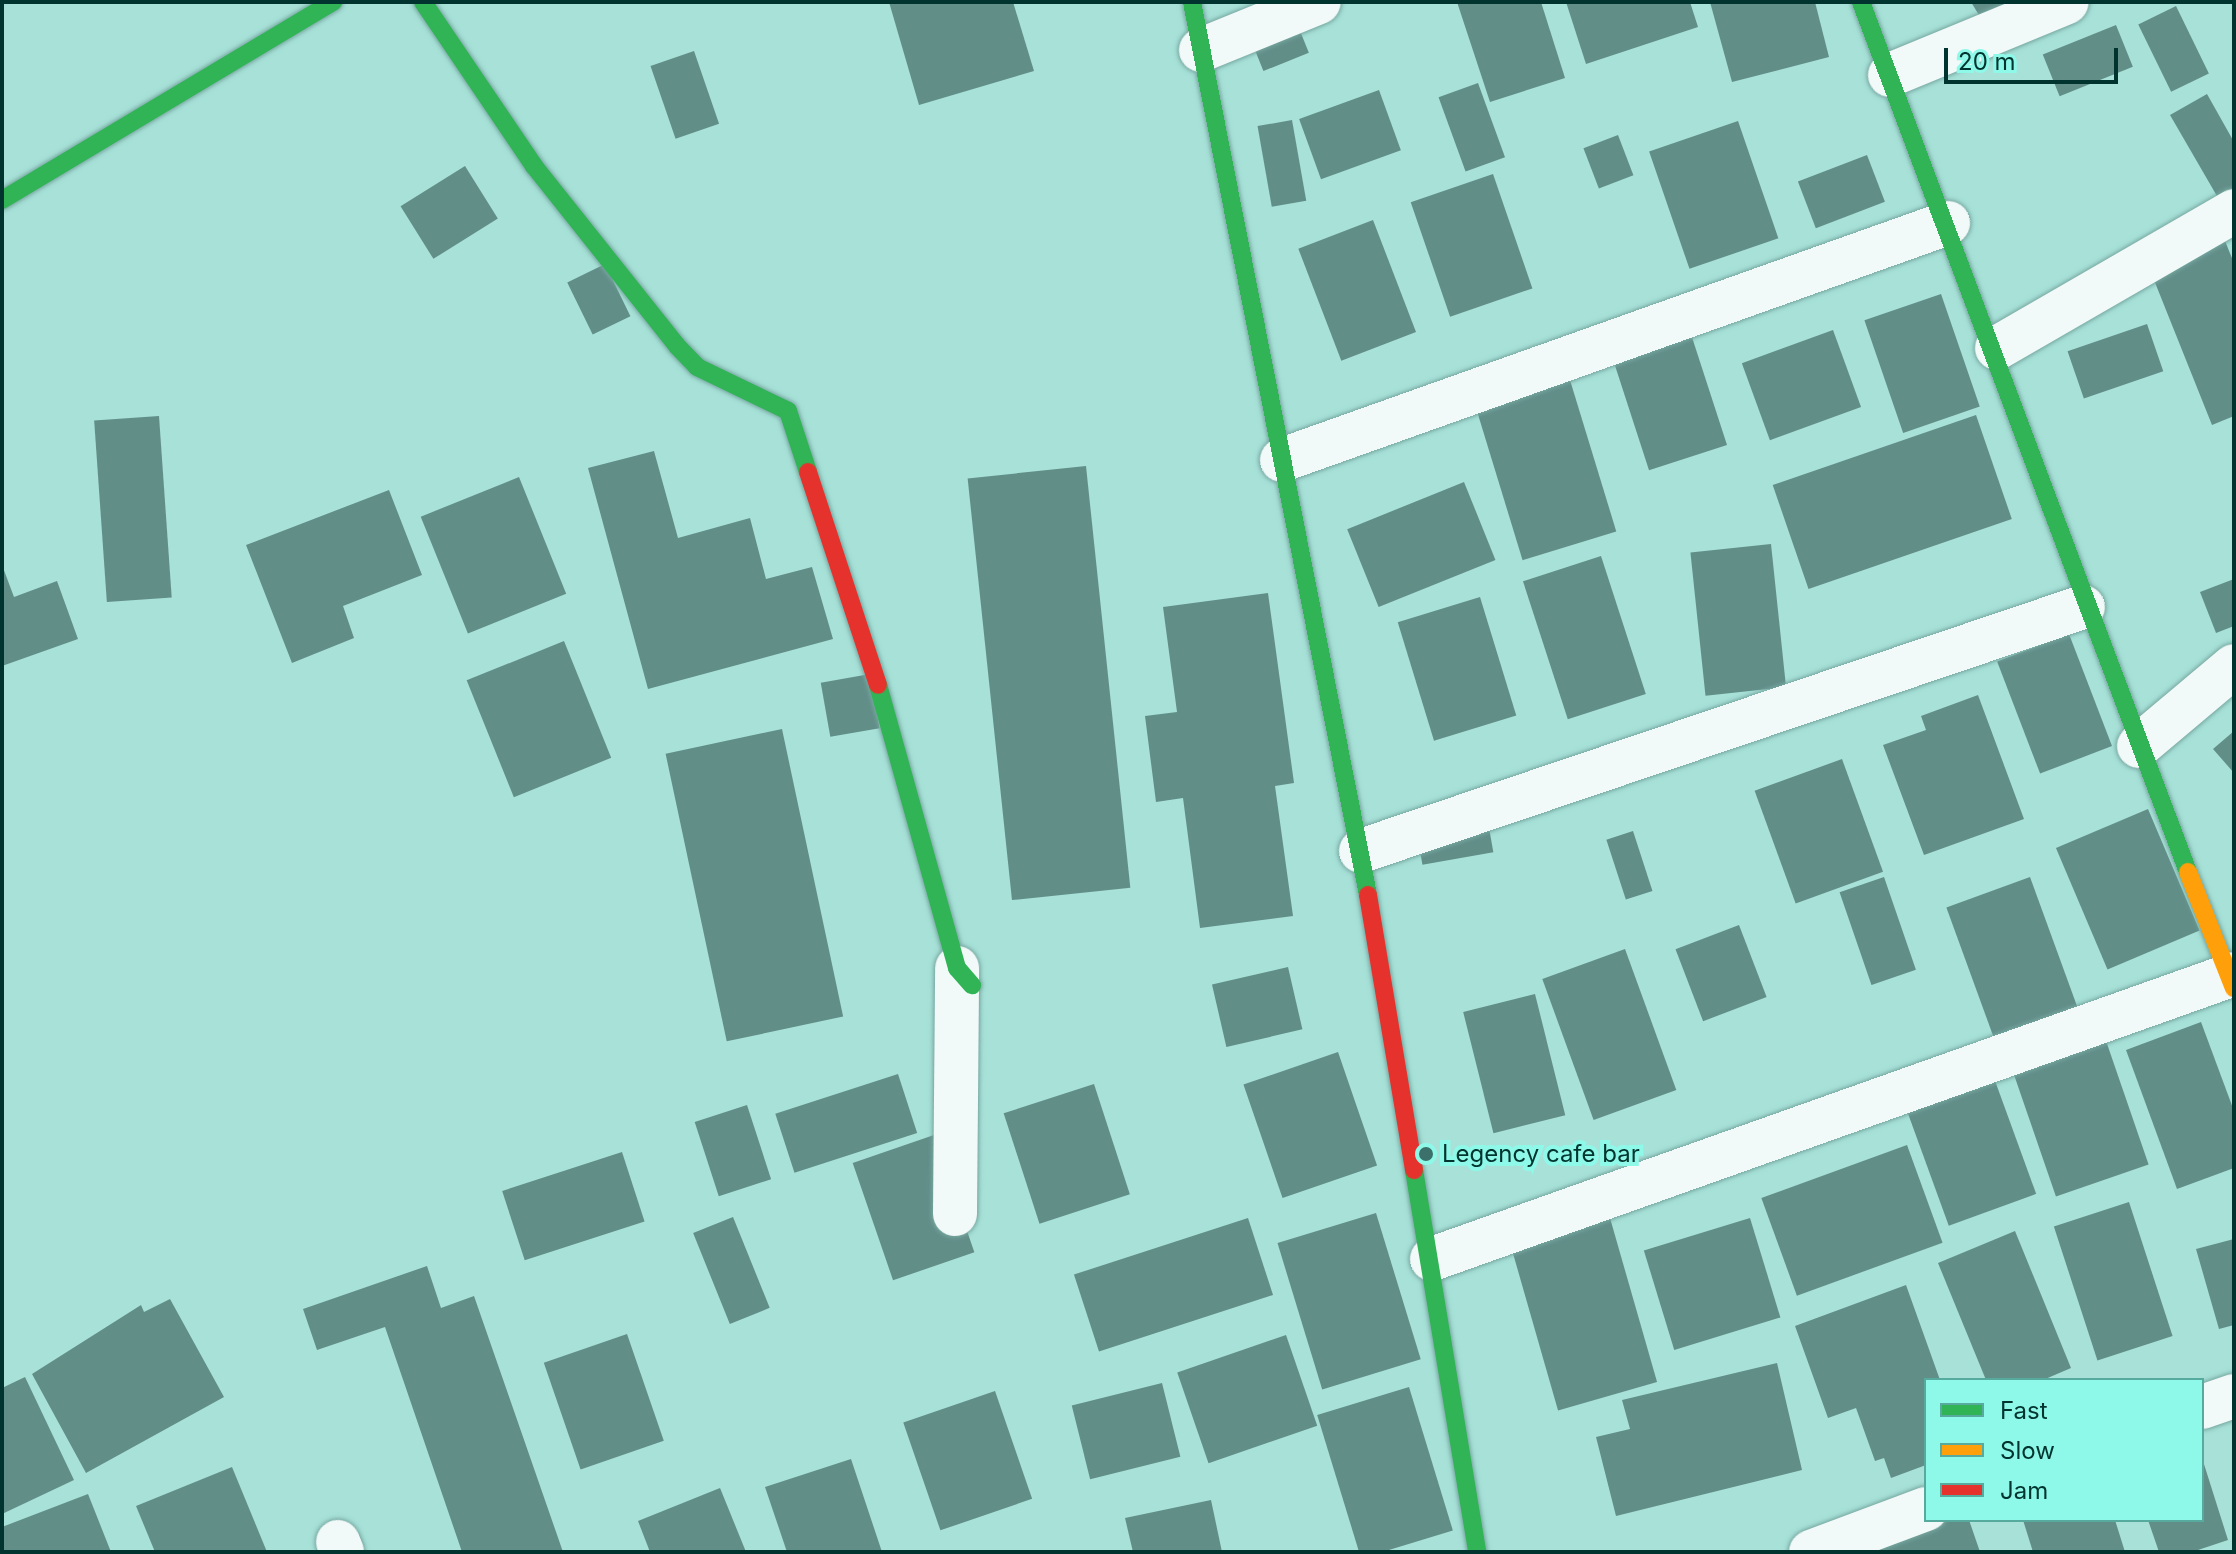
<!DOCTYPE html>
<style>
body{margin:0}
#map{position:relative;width:2236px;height:1554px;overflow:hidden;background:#a7e1d8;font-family:Inter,sans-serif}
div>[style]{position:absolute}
.building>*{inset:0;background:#628e88;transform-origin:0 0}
.roads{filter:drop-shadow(0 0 2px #76a7a0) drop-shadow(0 0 2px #76a7a0)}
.street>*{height:44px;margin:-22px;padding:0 22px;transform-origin:22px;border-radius:22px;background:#f2faf9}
.fast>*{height:18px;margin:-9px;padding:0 9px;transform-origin:9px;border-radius:9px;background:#30b455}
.slow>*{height:18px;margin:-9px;padding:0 9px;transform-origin:9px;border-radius:9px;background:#ff9f0a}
.jam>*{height:18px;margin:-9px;padding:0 9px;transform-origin:9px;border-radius:9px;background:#e5322d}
.dots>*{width:22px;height:22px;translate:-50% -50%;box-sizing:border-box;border:4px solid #8ff9e9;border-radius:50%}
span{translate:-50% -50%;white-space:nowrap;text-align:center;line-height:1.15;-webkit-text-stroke:8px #8ff9e9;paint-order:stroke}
.poi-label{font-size:24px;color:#01342e}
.left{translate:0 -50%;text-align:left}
.frame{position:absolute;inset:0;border:4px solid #01342e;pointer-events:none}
.legend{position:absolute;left:1924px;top:1378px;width:280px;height:144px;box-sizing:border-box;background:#8ff9e9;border:2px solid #56aa9e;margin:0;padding:10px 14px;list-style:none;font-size:24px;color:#01342e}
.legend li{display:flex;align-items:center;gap:16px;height:40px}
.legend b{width:40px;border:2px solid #56aa9e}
.scale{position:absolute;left:1944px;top:48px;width:174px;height:36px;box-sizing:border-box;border:4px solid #01342e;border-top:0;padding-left:10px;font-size:24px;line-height:28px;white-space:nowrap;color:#01342e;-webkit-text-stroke:6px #8ff9e9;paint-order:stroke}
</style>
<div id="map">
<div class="building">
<div style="clip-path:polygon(889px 2px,1013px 2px,1034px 71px,919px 105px)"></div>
<div style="clip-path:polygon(1457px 2px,1541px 2px,1565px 78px,1490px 102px)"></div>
<div style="clip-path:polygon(1566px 2px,1690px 2px,1698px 27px,1586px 64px)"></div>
<div style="clip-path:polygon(1710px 2px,1815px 2px,1829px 57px,1732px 82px)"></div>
<div style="clip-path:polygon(1971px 2px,2013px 2px,1982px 20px)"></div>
<div style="left:2176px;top:6px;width:75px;height:42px;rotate:64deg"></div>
<div style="left:1292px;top:11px;width:45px;height:49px;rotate:68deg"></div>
<div style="left:2116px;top:25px;width:45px;height:79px;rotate:68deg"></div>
<div style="left:694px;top:51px;width:77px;height:46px;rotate:71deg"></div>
<div style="left:1478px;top:83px;width:79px;height:42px;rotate:70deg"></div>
<div style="left:1379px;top:90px;width:64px;height:85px;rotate:70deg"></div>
<div style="clip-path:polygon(2207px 94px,2234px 142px,2234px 195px,2221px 203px,2170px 115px)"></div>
<div style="left:1292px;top:120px;width:82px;height:35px;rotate:80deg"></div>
<div style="left:1738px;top:121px;width:124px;height:94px;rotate:71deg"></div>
<div style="left:1618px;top:135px;width:43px;height:37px;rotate:69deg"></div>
<div style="left:1867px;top:155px;width:50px;height:74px;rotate:69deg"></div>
<div style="left:465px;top:166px;width:62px;height:76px;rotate:58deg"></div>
<div style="left:1493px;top:174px;width:121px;height:87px;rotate:71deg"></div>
<div style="left:1373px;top:220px;width:120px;height:80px;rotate:69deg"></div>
<div style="clip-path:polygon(2225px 241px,2234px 263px,2234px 416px,2212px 425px,2150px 270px)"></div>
<div style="left:605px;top:264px;width:58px;height:42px;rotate:64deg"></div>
<div style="left:1941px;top:294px;width:119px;height:81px;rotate:71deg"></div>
<div style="left:2147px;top:324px;width:50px;height:84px;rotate:71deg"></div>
<div style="left:1689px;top:328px;width:123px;height:82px;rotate:72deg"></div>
<div style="left:1833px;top:330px;width:82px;height:97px;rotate:70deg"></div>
<div style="left:1566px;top:367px;width:172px;height:98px;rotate:73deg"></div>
<div style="left:1976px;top:415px;width:110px;height:215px;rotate:71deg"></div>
<div style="left:159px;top:416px;width:182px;height:65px;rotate:86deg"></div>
<div style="clip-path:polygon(654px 451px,678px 538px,750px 518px,766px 579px,812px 567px,833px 639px,648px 689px,588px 468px)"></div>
<div style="left:1086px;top:466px;width:424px;height:119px;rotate:84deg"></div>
<div style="left:519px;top:477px;width:126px;height:106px;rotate:68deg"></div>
<div style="left:1464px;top:482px;width:84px;height:126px;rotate:68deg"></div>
<div style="clip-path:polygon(389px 490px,422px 575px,343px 606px,354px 638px,292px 663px,246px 545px)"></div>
<div style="left:1771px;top:544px;width:144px;height:81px;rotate:84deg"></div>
<div style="left:1601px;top:556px;width:145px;height:82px;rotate:72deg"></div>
<div style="clip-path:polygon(2px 565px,14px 597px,57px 581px,78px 639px,2px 666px)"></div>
<div style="clip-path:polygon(2234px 579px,2234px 626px,2216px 633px,2200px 592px)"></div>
<div style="clip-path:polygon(1268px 593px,1294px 783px,1275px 786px,1293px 916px,1200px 928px,1183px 798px,1156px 802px,1145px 716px,1177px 712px,1163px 607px)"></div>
<div style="left:1480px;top:597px;width:124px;height:86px;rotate:73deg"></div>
<div style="left:2069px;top:634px;width:120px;height:77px;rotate:69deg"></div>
<div style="left:564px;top:641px;width:126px;height:105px;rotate:68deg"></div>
<div style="left:870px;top:674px;width:55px;height:50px;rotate:80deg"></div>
<div style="clip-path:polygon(1978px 695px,2024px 819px,1924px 855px,1883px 745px,1926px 730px,1921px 716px)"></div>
<div style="left:782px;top:729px;width:294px;height:119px;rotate:78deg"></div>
<div style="clip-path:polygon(2234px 731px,2234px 773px,2213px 749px)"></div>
<div style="left:1842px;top:759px;width:120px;height:93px;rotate:70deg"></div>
<div style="left:1485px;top:805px;width:48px;height:72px;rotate:80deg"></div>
<div style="left:2148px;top:809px;width:132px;height:100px;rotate:67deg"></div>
<div style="left:1633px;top:831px;width:63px;height:28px;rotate:72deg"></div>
<div style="left:1884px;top:877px;width:98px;height:47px;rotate:71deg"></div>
<div style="left:2030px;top:877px;width:144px;height:89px;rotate:70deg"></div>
<div style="left:1739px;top:925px;width:77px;height:68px;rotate:69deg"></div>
<div style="left:1625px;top:949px;width:150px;height:88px;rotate:70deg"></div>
<div style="left:1288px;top:967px;width:64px;height:78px;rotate:77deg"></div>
<div style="left:1535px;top:994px;width:125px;height:74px;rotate:76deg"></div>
<div style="clip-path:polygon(2201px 1022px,2234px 1111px,2234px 1168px,2177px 1189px,2126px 1050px)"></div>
<div style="left:2104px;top:1035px;width:137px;height:98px;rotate:71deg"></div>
<div style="left:1338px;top:1052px;width:120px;height:100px;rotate:71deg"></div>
<div style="left:1990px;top:1067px;width:135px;height:93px;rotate:70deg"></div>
<div style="left:898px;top:1074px;width:62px;height:129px;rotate:72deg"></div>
<div style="left:1094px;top:1084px;width:116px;height:95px;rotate:72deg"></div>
<div style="left:747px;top:1105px;width:78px;height:55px;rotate:72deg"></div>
<div style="left:934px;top:1135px;width:124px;height:86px;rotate:71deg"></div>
<div style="left:1907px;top:1145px;width:104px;height:155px;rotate:70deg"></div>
<div style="left:622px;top:1152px;width:73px;height:126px;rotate:72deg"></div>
<div style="left:2129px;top:1202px;width:141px;height:79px;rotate:72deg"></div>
<div style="left:1608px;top:1211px;width:178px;height:103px;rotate:74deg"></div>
<div style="left:1376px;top:1213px;width:153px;height:103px;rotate:73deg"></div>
<div style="left:733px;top:1217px;width:98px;height:43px;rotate:68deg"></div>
<div style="left:1248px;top:1218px;width:81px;height:183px;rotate:72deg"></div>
<div style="left:1750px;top:1218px;width:104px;height:111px;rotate:73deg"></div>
<div style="clip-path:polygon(2015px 1231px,2071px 1368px,2043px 1380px,1986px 1380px,1938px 1263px)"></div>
<div style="clip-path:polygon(2234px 1239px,2234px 1325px,2219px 1329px,2196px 1249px)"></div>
<div style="clip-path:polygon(427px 1266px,441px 1308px,474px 1296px,563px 1552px,462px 1552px,385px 1327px,317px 1350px,303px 1309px)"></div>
<div style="clip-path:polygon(1906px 1285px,1940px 1380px,1926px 1380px,1926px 1465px,1891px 1478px,1884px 1458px,1875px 1461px,1856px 1408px,1828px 1418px,1795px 1326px)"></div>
<div style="clip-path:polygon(170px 1299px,224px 1397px,86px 1473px,32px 1374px,141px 1305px,144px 1312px)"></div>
<div style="left:627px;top:1334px;width:113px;height:88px;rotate:71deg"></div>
<div style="left:1286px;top:1335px;width:96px;height:115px;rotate:71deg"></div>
<div style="clip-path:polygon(1777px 1363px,1802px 1470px,1616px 1516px,1596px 1437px,1630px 1429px,1622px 1400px)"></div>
<div style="clip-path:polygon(25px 1377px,74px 1480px,2px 1514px,2px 1388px)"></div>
<div style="left:1162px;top:1383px;width:76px;height:93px;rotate:76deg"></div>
<div style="left:1409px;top:1387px;width:150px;height:96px;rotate:73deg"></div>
<div style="left:995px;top:1391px;width:114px;height:97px;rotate:71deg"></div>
<div style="clip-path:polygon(851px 1459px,882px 1552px,787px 1552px,765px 1487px)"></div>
<div style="clip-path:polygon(2203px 1461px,2228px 1540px,2192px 1552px,2159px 1552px,2148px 1520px,2202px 1520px)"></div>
<div style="clip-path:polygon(232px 1467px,267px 1552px,155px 1552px,136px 1506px)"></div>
<div style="clip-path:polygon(720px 1488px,746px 1552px,650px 1552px,638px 1521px)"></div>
<div style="clip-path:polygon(88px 1494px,111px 1552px,2px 1552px,2px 1527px)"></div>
<div style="clip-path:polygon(1211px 1500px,1222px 1552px,1133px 1552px,1125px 1518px)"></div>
<div style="clip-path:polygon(1938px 1520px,1969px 1520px,1980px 1552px,1871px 1552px)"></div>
<div style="clip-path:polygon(2023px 1520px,2115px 1520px,2125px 1552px,2033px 1552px)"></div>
</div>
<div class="roads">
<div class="street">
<div style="left:1201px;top:50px;width:127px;rotate:-22.1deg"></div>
<div style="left:1890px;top:75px;width:191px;rotate:-22.4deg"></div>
<div style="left:1997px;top:348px;width:274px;rotate:-30deg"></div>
<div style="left:1282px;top:460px;width:707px;rotate:-19.59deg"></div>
<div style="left:2139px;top:746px;width:124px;rotate:-40.1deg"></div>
<div style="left:1361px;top:851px;width:762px;rotate:-18.67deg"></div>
<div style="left:955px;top:1214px;width:246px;rotate:-89.5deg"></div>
<div style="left:1432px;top:1259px;width:851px;rotate:-19.56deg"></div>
<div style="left:2202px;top:1407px;width:34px;rotate:-19deg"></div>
<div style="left:338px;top:1542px;width:11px;rotate:68deg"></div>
<div style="left:1811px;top:1552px;width:123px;rotate:-20.5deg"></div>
</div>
<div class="fast">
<div style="left:423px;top:2px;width:198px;rotate:55.9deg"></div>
<div style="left:534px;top:166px;width:230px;rotate:51.5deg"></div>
<div style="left:677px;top:346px;width:29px;rotate:46deg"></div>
<div style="left:697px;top:367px;width:101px;rotate:25.8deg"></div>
<div style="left:788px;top:411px;width:64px;rotate:71.8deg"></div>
<div style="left:1192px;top:2px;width:910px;rotate:78.85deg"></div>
<div style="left:1861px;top:2px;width:929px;rotate:69.4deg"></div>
<div style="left:2px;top:200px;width:386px;rotate:-30.9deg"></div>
<div style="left:878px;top:685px;width:294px;rotate:74.4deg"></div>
<div style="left:957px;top:968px;width:23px;rotate:49deg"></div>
<div style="left:1414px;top:1170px;width:387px;rotate:80.6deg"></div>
</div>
<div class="slow">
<div style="left:2188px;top:872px;width:125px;rotate:68.4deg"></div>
</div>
<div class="jam">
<div style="left:808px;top:472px;width:224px;rotate:71.8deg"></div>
<div style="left:1368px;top:895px;width:279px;rotate:80.5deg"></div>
</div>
</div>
<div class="dots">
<div style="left:1426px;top:1154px;background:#3b716a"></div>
</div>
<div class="poi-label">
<span class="left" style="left:1442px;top:1154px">Legency cafe bar</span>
</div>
<div class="frame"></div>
<ul class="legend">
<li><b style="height:10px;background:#30b455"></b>Fast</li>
<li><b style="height:10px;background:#ff9f0a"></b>Slow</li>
<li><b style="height:10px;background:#e5322d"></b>Jam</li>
</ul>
<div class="scale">20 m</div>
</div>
